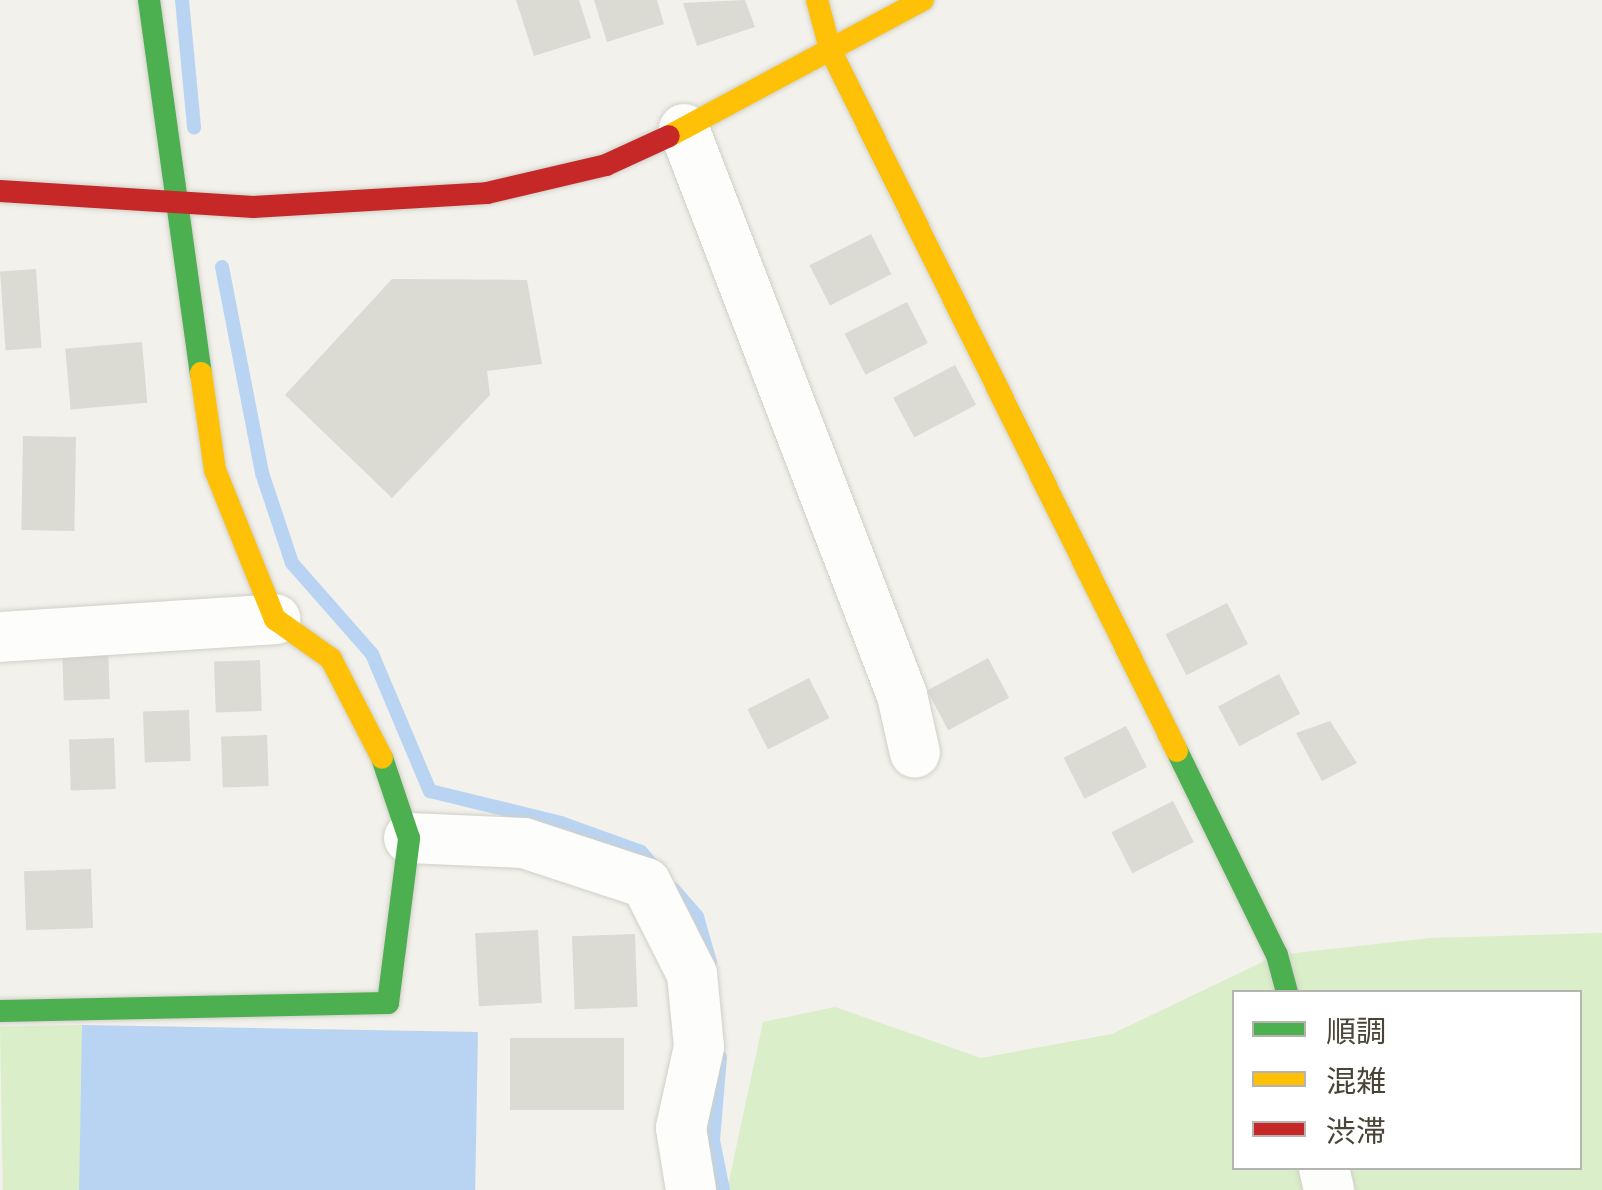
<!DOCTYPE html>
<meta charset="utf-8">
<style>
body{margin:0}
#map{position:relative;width:1602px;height:1190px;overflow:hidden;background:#f2f1eb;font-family:Inter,"Noto Sans JP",sans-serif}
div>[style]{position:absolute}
.green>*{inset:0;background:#daeec9;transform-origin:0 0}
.water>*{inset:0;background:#b9d4f2;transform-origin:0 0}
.stream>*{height:14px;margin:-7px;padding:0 7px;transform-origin:7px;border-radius:7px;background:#b9d4f2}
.building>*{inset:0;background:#dbdad3;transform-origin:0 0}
.roads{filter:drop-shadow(0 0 2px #d0cfc8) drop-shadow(0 0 2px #d0cfc8)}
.street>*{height:50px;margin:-25px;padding:0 25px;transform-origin:25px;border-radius:25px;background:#fdfdfc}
.fast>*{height:22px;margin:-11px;padding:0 11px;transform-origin:11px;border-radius:11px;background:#4caf50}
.slow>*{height:22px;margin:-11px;padding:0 11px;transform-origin:11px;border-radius:11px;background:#ffc107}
.jam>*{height:22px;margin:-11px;padding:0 11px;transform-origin:11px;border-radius:11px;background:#c62828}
span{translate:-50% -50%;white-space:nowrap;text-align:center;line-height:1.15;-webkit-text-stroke:10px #fff;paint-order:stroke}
.legend{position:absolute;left:1232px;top:990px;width:350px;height:180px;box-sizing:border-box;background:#fff;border:2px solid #b6b4af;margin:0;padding:12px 18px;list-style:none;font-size:30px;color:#494436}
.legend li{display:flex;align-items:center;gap:20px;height:50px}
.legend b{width:50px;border:2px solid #b6b4af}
</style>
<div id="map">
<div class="green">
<div style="clip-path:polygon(evenodd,1602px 933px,1602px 1190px,727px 1190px,763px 1022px,835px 1007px,981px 1058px,1112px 1034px,1277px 955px,1430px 938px,1602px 933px,1234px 992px,1580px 992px,1580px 1168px,1234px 1168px,1234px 992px)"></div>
<div style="left:82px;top:1025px;width:165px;height:82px;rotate:89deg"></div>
</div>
<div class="water">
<div style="left:82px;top:1025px;width:396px;height:165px;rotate:1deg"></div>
</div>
<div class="stream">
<div style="left:182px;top:0;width:128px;rotate:84.6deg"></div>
<div style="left:222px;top:267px;width:210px;rotate:79deg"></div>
<div style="left:262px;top:473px;width:95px;rotate:71.6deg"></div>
<div style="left:292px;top:563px;width:121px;rotate:48.7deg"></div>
<div style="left:372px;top:654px;width:149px;rotate:67.1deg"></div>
<div style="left:430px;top:791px;width:135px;rotate:13.7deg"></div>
<div style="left:561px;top:823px;width:85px;rotate:19.9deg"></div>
<div style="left:641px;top:852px;width:23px;rotate:49deg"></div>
<div style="left:673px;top:889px;width:37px;rotate:49deg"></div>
<div style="left:697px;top:917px;width:47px;rotate:73.9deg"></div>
<div style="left:720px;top:1057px;width:83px;rotate:94.8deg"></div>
<div style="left:713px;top:1140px;width:51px;rotate:78.7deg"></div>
</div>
<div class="building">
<div style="clip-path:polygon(516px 0,579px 0,591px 38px,534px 56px)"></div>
<div style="clip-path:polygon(594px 0,657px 0,664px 24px,607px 42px)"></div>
<div style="clip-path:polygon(745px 0,755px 27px,697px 46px,683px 3px)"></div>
<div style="left:871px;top:234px;width:45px;height:69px;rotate:63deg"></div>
<div style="left:36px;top:269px;width:79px;height:36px;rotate:86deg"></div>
<div style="clip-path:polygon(392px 279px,527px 280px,542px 364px,487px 371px,490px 395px,392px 498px,285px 395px)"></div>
<div style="left:907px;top:302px;width:46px;height:70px;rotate:63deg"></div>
<div style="left:142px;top:342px;width:61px;height:77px;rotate:85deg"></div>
<div style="left:955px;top:365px;width:45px;height:70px;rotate:62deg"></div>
<div style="left:23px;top:436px;width:53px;height:94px;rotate:1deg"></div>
<div style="left:1227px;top:603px;width:46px;height:69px;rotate:63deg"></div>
<div style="left:108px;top:647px;width:52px;height:46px;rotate:88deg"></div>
<div style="left:988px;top:658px;width:45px;height:69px;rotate:62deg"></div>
<div style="left:260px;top:660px;width:51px;height:46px;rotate:88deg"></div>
<div style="left:1279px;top:674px;width:45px;height:69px;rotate:62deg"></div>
<div style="left:809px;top:678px;width:45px;height:69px;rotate:63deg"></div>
<div style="left:189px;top:710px;width:51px;height:46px;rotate:88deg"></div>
<div style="clip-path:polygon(1330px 721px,1357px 763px,1322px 781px,1296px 733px)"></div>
<div style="left:1126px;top:726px;width:46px;height:70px;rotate:63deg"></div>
<div style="left:267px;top:735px;width:51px;height:46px;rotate:88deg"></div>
<div style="left:114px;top:738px;width:51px;height:45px;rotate:88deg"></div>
<div style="left:1173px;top:801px;width:46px;height:69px;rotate:63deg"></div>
<div style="left:91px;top:869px;width:59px;height:67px;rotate:88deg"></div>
<div style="left:538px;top:930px;width:73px;height:63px;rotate:87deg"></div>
<div style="left:635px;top:934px;width:73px;height:63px;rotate:88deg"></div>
<div style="left:510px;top:1038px;width:114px;height:72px"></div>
</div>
<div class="roads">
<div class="street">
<div style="left:684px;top:129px;width:607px;rotate:68.94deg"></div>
<div style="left:902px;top:695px;width:59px;rotate:77.4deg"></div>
<div style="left:0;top:637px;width:276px;rotate:-3.7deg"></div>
<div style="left:409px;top:838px;width:115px;rotate:2.5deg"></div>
<div style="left:524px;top:843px;width:128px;rotate:18.2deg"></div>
<div style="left:646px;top:883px;width:102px;rotate:63.2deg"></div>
<div style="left:692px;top:974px;width:73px;rotate:84.5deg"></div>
<div style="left:699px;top:1047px;width:83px;rotate:102.5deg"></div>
<div style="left:681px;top:1128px;width:63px;rotate:80.8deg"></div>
<div style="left:1324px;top:1168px;width:23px;rotate:77deg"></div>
</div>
<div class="fast">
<div style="left:149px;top:0;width:377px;rotate:82.1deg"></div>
<div style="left:1177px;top:751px;width:227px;rotate:63.9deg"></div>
<div style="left:1277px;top:955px;width:38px;rotate:75deg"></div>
<div style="left:0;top:1011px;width:388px;rotate:-1.2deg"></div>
<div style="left:388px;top:1003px;width:166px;rotate:-82.7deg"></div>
<div style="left:409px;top:838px;width:84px;rotate:-108.6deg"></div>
</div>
<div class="slow">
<div style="left:817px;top:0;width:51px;rotate:75.1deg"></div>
<div style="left:830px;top:49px;width:783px;rotate:63.7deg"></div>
<div style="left:669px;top:136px;width:288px;rotate:-28.2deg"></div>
<div style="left:201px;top:373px;width:98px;rotate:81.8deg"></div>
<div style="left:215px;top:470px;width:161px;rotate:68.1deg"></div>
<div style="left:275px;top:619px;width:69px;rotate:35.5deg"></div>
<div style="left:331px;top:659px;width:111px;rotate:62.7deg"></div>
</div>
<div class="jam">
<div style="left:0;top:191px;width:254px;rotate:3.6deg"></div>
<div style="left:253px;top:207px;width:234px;rotate:-3.4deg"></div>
<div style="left:487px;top:193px;width:122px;rotate:-13.2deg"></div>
<div style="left:606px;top:165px;width:69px;rotate:-24.7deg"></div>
</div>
</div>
<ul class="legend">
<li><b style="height:12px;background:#4caf50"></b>順調</li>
<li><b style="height:12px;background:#ffc107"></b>混雑</li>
<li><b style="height:12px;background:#c62828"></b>渋滞</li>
</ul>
</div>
